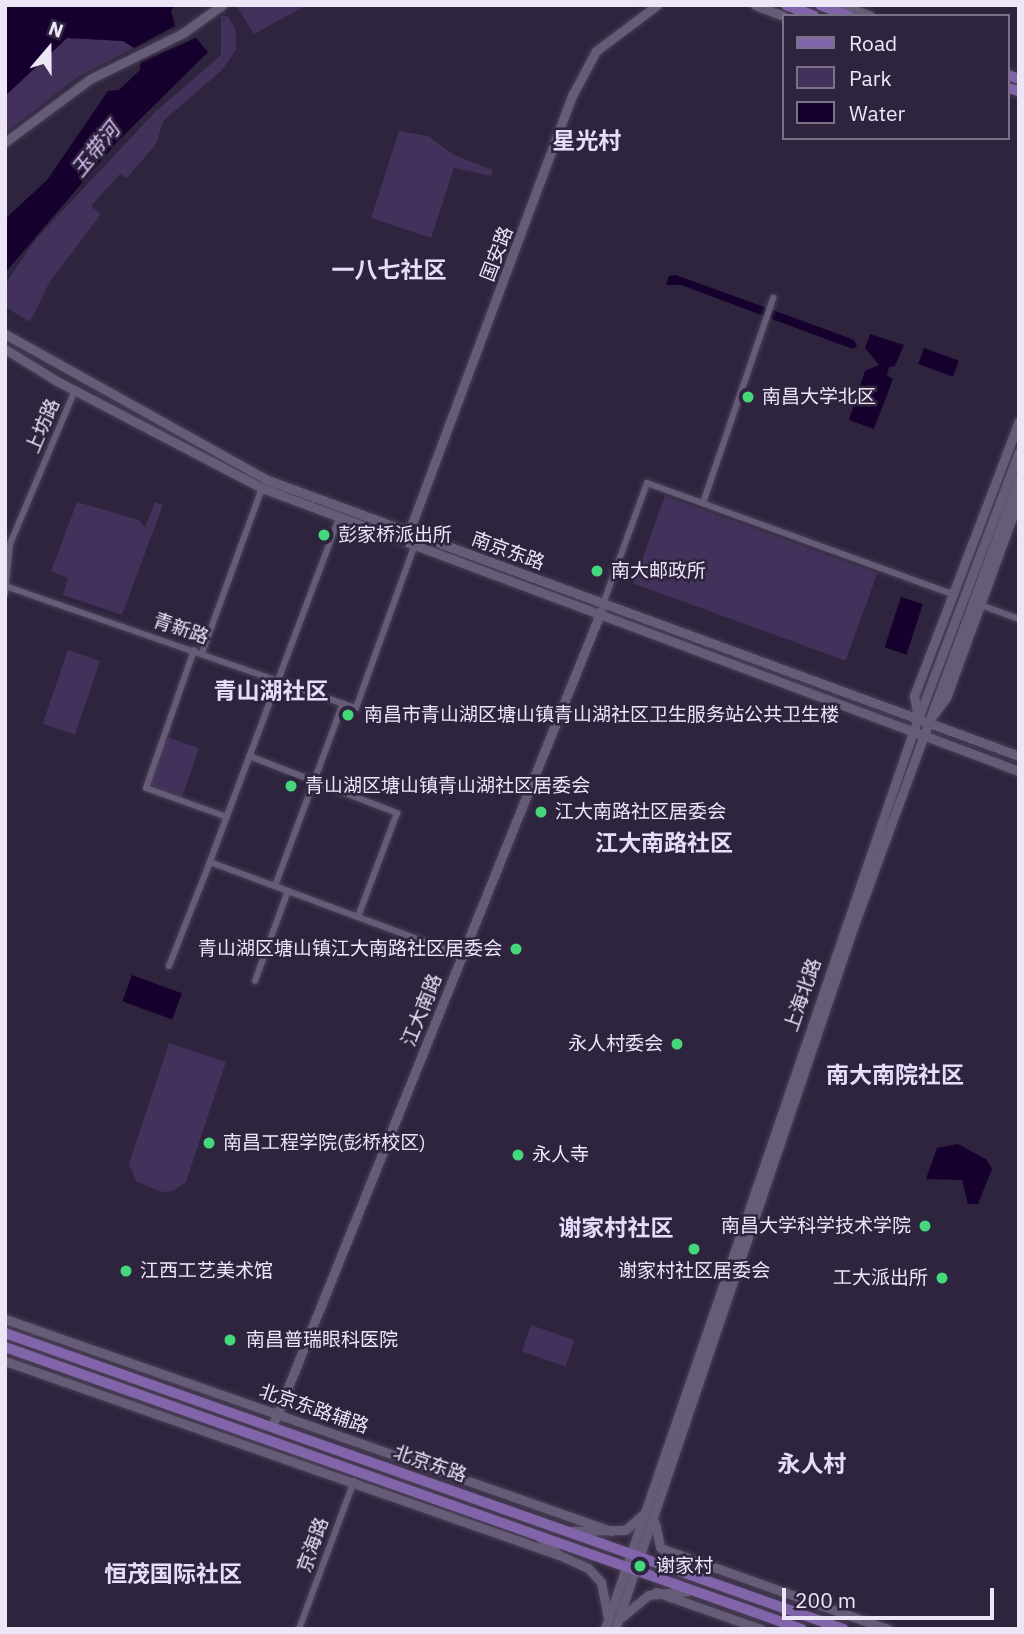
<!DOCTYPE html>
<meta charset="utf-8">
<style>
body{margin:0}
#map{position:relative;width:1024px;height:1634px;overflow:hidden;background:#2e243d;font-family:"IBM Plex Sans","Noto Sans SC",sans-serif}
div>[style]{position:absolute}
.green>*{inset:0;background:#42315a;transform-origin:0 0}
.water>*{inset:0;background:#16002d;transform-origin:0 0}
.roads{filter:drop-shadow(0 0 2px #494056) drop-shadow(0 0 2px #494056)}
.street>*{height:6px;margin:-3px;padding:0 3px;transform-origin:3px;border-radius:3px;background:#665c78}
.secondary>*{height:9px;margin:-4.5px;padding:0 4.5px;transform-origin:4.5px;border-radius:4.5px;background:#665c78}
.primary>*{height:10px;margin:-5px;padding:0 5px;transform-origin:5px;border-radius:5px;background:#8264aa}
.dots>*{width:19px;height:19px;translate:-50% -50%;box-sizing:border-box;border:4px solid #2e243d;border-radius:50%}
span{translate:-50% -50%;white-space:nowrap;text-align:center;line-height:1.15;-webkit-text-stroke:5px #2e243d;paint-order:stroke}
.street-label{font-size:19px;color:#ece6f7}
.poi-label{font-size:19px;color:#ece6f7}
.left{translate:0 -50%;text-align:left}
.right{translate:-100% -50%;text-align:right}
.water-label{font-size:21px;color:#d5c2f4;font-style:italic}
.quarter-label{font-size:23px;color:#e8dcfd;font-weight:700}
.frame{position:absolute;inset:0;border:7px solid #ece6f7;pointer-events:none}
.legend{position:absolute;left:782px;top:14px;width:228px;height:126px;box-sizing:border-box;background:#2e243d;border:2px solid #7a7287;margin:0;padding:9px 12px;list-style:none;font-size:21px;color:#ece6f7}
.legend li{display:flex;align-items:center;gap:14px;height:35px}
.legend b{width:35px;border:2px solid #7a7287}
.north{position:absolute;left:14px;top:14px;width:70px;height:70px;-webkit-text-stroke:5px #2e243d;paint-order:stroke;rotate:20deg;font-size:19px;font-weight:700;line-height:28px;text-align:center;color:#ece6f7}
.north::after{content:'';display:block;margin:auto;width:24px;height:32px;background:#ece6f7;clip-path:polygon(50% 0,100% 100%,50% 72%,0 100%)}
.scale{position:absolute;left:782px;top:1588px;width:212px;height:32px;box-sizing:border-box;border:4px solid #ece6f7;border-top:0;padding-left:9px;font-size:21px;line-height:24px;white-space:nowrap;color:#ece6f7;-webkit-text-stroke:5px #2e243d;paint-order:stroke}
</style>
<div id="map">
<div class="green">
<div style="clip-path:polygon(236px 5px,307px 5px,254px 34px)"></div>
<div style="clip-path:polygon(221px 16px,228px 16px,236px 31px,236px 50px,221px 71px,163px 121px,156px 144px,127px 178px,120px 174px,91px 206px,101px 214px,49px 283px,30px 322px,5px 307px,5px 284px,36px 239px,155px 112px,221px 55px)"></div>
<div style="clip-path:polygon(67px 38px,123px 41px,134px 48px,78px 77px,5px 133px,5px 96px)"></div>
<div style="clip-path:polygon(399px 131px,428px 136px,454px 155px,493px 170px,491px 176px,454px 168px,431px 238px,371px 218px)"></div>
<div style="left:665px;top:496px;width:226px;height:93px;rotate:20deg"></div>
<div style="clip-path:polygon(77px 502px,139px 520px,145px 527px,155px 502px,163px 505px,122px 615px,63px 595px,68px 578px,51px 571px)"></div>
<div style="left:68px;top:650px;width:34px;height:78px;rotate:19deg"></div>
<div style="left:164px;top:736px;width:37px;height:55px;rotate:19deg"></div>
<div style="clip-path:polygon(169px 1043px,226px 1062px,186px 1182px,173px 1191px,161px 1192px,136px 1181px,129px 1163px)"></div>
<div style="left:531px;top:1325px;width:46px;height:28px;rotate:19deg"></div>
</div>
<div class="water">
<div style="clip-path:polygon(5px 5px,176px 5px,171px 10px,175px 26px,134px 48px,123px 41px,67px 38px,5px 96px)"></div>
<div style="clip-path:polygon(196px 38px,208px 52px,117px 142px,5px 273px,5px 219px,47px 180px,108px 91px,119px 90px,140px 70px,140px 62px)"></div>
<div style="clip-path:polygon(676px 275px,811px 324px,854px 340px,857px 346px,853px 349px,681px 285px,666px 285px,669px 276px)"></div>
<div style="clip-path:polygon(870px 334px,904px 345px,895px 366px,889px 367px,887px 375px,893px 379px,874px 429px,849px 420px,865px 371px,879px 365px,865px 348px)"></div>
<div style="left:924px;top:348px;width:37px;height:17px;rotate:20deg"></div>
<div style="left:901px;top:597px;width:23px;height:53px;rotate:18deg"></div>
<div style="left:132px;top:975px;width:53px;height:28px;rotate:20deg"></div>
<div style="clip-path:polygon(958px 1144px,986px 1159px,992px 1169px,978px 1204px,968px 1204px,962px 1180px,926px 1179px,937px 1148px)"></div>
</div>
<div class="roads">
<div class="street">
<div style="left:703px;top:503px;width:217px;rotate:-71.1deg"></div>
<div style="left:339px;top:518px;width:367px;rotate:110.6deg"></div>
<div style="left:210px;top:862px;width:270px;rotate:20.4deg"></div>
<div style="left:8px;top:587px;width:368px;rotate:19.2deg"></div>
<div style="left:356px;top:708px;width:183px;rotate:-70.2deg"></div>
<div style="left:5px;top:593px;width:49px;rotate:-84.2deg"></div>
<div style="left:10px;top:544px;width:167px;rotate:-67.1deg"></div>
<div style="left:603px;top:604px;width:129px;rotate:-70deg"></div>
<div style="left:647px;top:483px;width:328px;rotate:20deg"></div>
<div style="left:978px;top:604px;width:44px;rotate:20.1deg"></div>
<div style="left:194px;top:650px;width:146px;rotate:109.2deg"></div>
<div style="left:146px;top:788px;width:86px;rotate:19.7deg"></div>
<div style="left:202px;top:653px;width:176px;rotate:-70deg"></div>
<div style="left:249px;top:756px;width:159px;rotate:21.1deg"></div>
<div style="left:397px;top:813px;width:111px;rotate:110.6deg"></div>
<div style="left:275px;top:886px;width:195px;rotate:-69.6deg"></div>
<div style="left:169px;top:966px;width:112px;rotate:-68.5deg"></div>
<div style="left:255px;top:981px;width:96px;rotate:-69.9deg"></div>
<div style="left:299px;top:1629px;width:158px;rotate:-69.6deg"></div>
</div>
<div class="secondary">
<div style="left:755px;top:5px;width:31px;rotate:21deg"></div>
<div style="left:842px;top:5px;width:30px;rotate:21deg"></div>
<div style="left:5px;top:142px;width:106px;rotate:-36.5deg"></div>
<div style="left:90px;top:79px;width:104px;rotate:-26.3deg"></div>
<div style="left:183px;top:33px;width:48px;rotate:-35.7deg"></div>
<div style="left:5px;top:334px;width:298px;rotate:29.1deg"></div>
<div style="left:265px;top:479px;width:803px;rotate:20.17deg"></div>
<div style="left:5px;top:349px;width:61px;rotate:31.6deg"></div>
<div style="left:57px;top:381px;width:231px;rotate:27.6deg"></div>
<div style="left:262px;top:488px;width:808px;rotate:20.5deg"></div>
<div style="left:407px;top:537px;width:473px;rotate:-69.5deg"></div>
<div style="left:573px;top:94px;width:49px;rotate:-61.9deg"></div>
<div style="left:596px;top:51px;width:76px;rotate:-37deg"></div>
<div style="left:933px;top:715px;width:21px;rotate:-53deg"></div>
<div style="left:946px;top:698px;width:213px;rotate:-69.9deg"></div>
<div style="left:918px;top:718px;width:22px;rotate:-100deg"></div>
<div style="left:914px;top:696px;width:294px;rotate:-69.1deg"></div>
<div style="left:5px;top:1319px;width:642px;rotate:19.28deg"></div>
<div style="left:5px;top:1361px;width:587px;rotate:19.3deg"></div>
<div style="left:272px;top:1427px;width:880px;rotate:-68.04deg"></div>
<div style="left:655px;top:1523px;width:25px;rotate:78deg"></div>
<div style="left:660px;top:1547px;width:42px;rotate:42.1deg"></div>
<div style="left:568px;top:1531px;width:57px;rotate:-1deg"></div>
<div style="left:625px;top:1530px;width:23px;rotate:-41deg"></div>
<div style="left:538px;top:1536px;width:28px;rotate:42deg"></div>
<div style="left:559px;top:1555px;width:32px;rotate:24deg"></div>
<div style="left:588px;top:1568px;width:19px;rotate:47deg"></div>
<div style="left:601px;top:1582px;width:36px;rotate:79deg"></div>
<div style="left:663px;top:1549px;width:239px;rotate:19.6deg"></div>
<div style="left:656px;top:1592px;width:111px;rotate:19.4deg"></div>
<div style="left:622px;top:1617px;width:34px;rotate:-40deg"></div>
<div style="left:648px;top:1595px;width:41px;rotate:-5.6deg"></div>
<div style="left:605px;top:1629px;width:948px;rotate:-71.05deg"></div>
<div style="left:913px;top:732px;width:299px;rotate:-69.3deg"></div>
<div style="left:615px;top:1629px;width:740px;rotate:-71.25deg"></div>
<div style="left:853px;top:928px;width:481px;rotate:-69.8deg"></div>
</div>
<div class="primary">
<div style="left:786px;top:5px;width:30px;rotate:21deg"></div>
<div style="left:820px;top:5px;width:30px;rotate:21deg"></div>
<div style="left:1008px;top:75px;width:12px;rotate:20deg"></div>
<div style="left:1008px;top:88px;width:11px;rotate:15deg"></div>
<div style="left:5px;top:1333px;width:889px;rotate:19.45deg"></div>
<div style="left:5px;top:1347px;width:845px;rotate:19.49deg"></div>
</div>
</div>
<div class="dots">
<div style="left:748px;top:397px;background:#44d77b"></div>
<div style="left:324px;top:535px;background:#44d77b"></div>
<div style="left:597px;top:571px;background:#44d77b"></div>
<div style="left:348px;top:715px;background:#44d77b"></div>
<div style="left:291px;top:786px;background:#44d77b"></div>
<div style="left:541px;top:812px;background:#44d77b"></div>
<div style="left:516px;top:949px;background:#44d77b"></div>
<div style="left:677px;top:1044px;background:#44d77b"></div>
<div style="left:209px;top:1143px;background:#44d77b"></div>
<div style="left:518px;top:1155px;background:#44d77b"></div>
<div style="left:925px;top:1226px;background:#44d77b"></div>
<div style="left:694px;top:1249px;background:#44d77b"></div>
<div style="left:126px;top:1271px;background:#44d77b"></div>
<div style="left:942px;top:1278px;background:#44d77b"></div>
<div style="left:230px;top:1340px;background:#44d77b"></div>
<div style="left:640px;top:1566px;background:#44d77b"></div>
</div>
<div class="street-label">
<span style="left:497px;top:254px;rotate:-69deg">国安路</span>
<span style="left:43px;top:426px;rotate:-67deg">上坊路</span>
<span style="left:508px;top:551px;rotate:20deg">南京东路</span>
<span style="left:181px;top:629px;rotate:19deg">青新路</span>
<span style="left:803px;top:995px;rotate:-71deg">上海北路</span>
<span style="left:422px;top:1010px;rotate:-68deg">江大南路</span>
<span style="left:314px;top:1409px;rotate:19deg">北京东路辅路</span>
<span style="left:430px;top:1464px;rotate:19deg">北京东路</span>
<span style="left:313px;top:1545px;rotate:-70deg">京海路</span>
</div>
<div class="poi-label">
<span class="left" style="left:762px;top:397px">南昌大学北区</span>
<span class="left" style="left:338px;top:535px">彭家桥派出所</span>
<span class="left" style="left:611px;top:571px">南大邮政所</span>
<span class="left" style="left:364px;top:715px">南昌市青山湖区塘山镇青山湖社区卫生服务站公共卫生楼</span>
<span class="left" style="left:305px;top:786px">青山湖区塘山镇青山湖社区居委会</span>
<span class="left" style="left:555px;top:812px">江大南路社区居委会</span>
<span class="right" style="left:502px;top:949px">青山湖区塘山镇江大南路社区居委会</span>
<span class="right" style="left:663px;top:1044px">永人村委会</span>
<span class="left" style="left:223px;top:1143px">南昌工程学院(彭桥校区)</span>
<span class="left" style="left:532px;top:1155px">永人寺</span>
<span class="right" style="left:911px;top:1226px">南昌大学科学技术学院</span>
<span class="left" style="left:140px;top:1271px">江西工艺美术馆</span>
<span style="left:694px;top:1271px">谢家村社区居委会</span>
<span class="right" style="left:928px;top:1278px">工大派出所</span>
<span class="left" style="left:246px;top:1340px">南昌普瑞眼科医院</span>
<span class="left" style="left:656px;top:1566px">谢家村</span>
</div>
<div class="water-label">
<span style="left:95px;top:149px;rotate:-51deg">玉带河</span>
</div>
<div class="quarter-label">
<span style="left:587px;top:140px">星光村</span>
<span style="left:389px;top:269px">一八七社区</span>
<span style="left:271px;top:690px">青山湖社区</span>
<span style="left:664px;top:842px">江大南路社区</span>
<span style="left:895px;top:1074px">南大南院社区</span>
<span style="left:616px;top:1227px">谢家村社区</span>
<span style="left:812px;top:1463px">永人村</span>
<span style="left:173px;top:1573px">恒茂国际社区</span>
</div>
<div class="frame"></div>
<ul class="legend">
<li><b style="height:9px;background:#8264aa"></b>Road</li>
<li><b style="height:19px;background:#42315a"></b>Park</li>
<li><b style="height:19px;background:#16002d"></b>Water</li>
</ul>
<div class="north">N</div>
<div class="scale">200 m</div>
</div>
